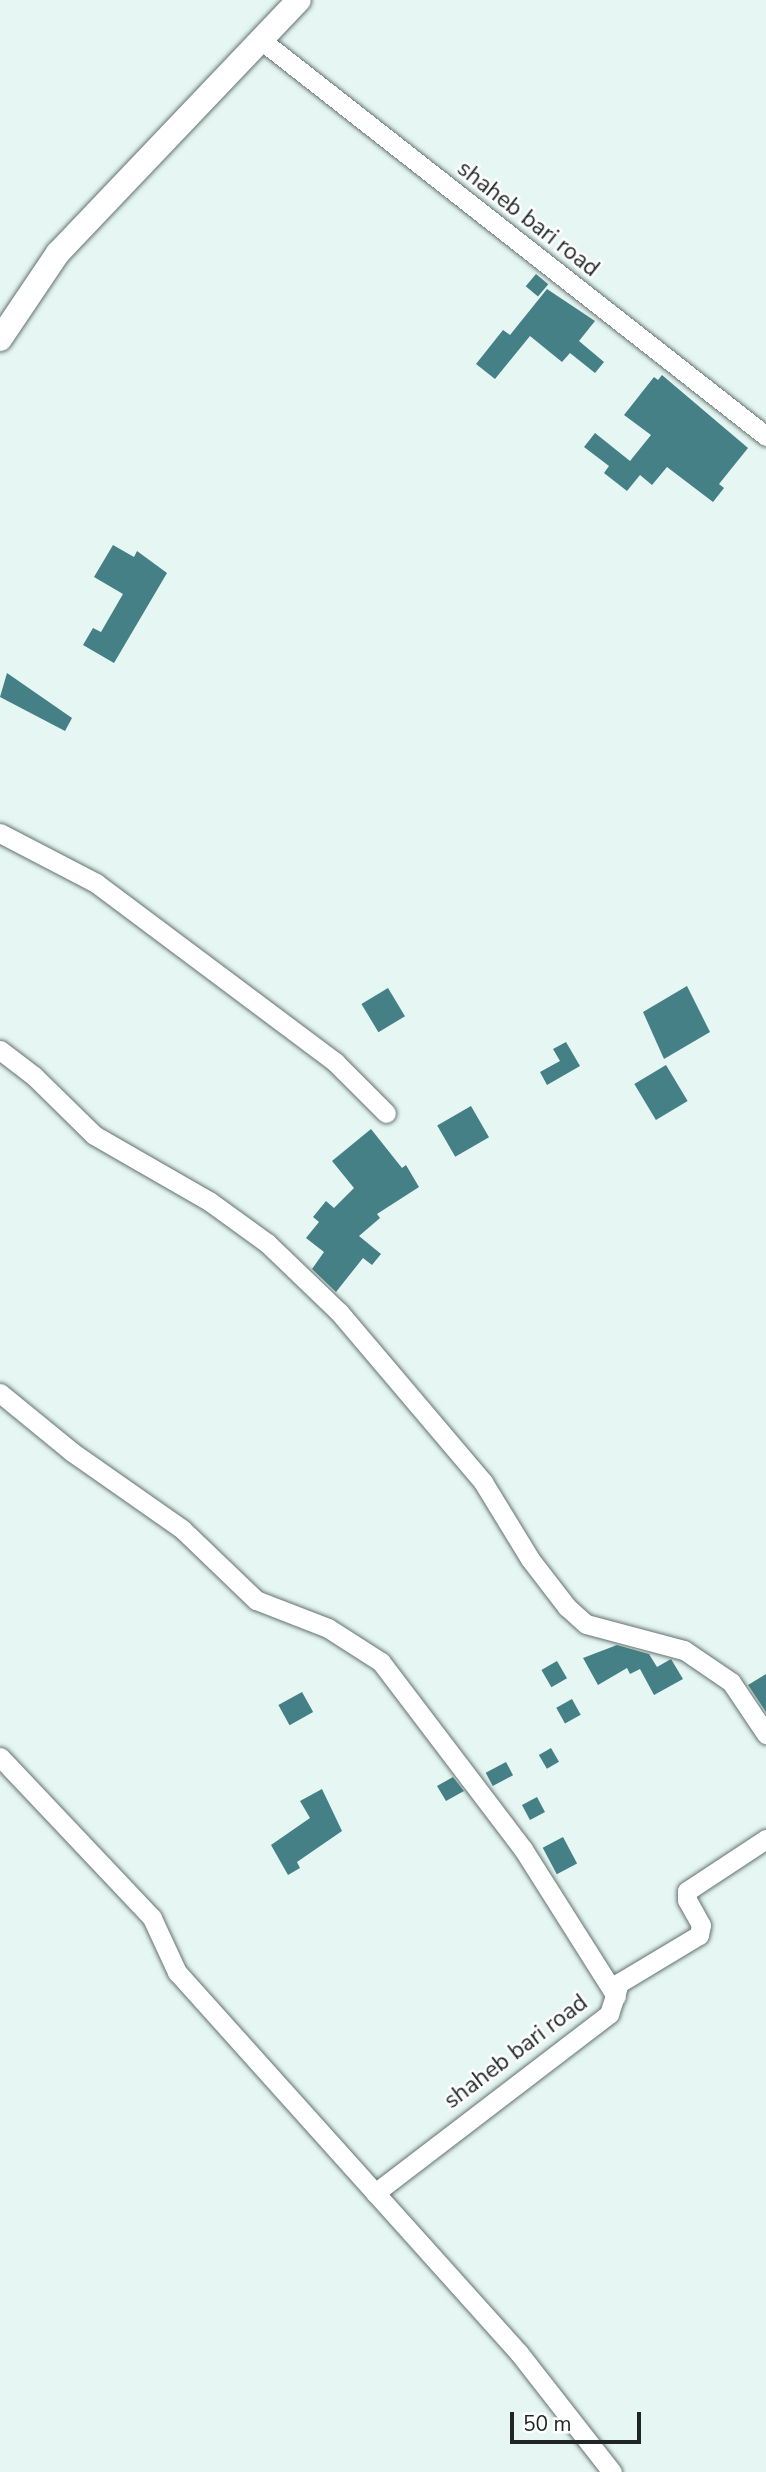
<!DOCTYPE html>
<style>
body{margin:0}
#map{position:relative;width:766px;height:2472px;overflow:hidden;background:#e5f6f3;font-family:"Nunito Sans",sans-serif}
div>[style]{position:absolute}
.building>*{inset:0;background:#448085;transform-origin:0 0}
.roads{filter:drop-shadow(0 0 2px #63726f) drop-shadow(0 0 2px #63726f)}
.minor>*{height:19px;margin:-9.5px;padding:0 9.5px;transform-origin:9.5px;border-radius:9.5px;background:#fff}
.tertiary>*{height:24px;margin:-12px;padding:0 12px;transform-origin:12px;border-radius:12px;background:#fff}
span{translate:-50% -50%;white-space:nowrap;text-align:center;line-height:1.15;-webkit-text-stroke:5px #fff;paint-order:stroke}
.street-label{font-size:23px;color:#1f2524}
.scale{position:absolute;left:510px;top:2412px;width:131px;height:32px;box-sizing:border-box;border:4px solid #1f2524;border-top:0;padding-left:9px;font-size:21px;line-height:24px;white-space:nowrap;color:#1f2524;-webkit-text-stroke:5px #fff;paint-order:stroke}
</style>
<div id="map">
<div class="building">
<div style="left:536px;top:274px;width:16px;height:16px;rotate:40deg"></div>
<div style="clip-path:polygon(547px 289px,595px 321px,579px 341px,604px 362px,595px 373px,570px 353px,562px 362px,530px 336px,495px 379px,476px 364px,503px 330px,510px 335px)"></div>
<div style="clip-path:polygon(662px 375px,748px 448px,719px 484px,724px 488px,713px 502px,667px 467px,652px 485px,640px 475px,627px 491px,604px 473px,609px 466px,584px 447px,595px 433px,630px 461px,651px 435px,624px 415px,654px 377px,658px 380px)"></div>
<div style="clip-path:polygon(113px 545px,134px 557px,137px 551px,167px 573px,114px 663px,83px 645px,93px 628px,101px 632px,123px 594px,94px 577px)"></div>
<div style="clip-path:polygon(7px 673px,72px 718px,65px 731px,0 697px)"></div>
<div style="clip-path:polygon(687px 986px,710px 1032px,664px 1059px,643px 1012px)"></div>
<div style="left:388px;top:988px;width:33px;height:31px;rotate:59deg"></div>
<div style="clip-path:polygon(566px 1042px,580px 1066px,547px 1085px,540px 1072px,560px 1061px,553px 1049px)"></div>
<div style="left:666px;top:1065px;width:42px;height:37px;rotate:59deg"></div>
<div style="left:471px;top:1106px;width:36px;height:39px;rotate:60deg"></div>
<div style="clip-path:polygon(371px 1129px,402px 1168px,406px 1165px,419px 1187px,377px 1214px,380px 1218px,359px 1236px,381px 1254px,372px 1265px,363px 1258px,336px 1292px,312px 1269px,324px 1252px,306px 1238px,319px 1222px,313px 1217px,326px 1201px,334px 1208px,354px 1188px,332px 1161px)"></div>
<div style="clip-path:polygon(617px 1645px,649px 1654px,657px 1667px,671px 1659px,683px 1679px,654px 1695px,640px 1669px,630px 1674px,627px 1668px,598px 1685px,583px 1658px)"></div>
<div style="left:557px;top:1661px;width:20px;height:18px;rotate:60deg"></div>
<div style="clip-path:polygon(766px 1674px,766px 1712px,748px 1685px)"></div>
<div style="left:302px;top:1692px;width:23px;height:27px;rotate:61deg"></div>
<div style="left:572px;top:1699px;width:18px;height:18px;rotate:61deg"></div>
<div style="left:551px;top:1748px;width:16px;height:14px;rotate:60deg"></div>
<div style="left:506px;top:1762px;width:15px;height:23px;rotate:62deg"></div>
<div style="clip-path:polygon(453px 1777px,464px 1791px,446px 1801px,437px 1786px)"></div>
<div style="clip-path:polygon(322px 1789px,342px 1831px,297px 1862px,300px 1868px,288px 1875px,271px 1845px,310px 1818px,300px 1801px)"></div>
<div style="left:537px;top:1797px;width:17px;height:17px;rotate:62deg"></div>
<div style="left:563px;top:1837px;width:30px;height:23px;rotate:62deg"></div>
</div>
<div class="roads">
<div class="minor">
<div style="left:261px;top:40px;width:642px;rotate:38.1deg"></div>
<div style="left:0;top:833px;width:108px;rotate:27.5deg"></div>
<div style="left:96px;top:883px;width:299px;rotate:36.8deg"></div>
<div style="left:335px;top:1062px;width:72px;rotate:45deg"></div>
<div style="left:0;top:1050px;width:43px;rotate:37.4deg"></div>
<div style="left:34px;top:1076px;width:84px;rotate:44.5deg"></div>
<div style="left:94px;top:1135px;width:133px;rotate:29.9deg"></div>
<div style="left:209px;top:1201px;width:72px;rotate:35.9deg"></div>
<div style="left:267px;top:1243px;width:100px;rotate:43.8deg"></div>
<div style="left:339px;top:1312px;width:223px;rotate:49.7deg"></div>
<div style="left:483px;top:1482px;width:90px;rotate:58.6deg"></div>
<div style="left:530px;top:1559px;width:61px;rotate:52.4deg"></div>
<div style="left:567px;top:1607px;width:25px;rotate:42deg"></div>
<div style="left:586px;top:1624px;width:101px;rotate:14.9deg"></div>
<div style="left:684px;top:1650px;width:57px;rotate:34.2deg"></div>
<div style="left:731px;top:1682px;width:63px;rotate:56.1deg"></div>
<div style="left:0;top:1393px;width:93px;rotate:39.3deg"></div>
<div style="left:72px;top:1452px;width:134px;rotate:35deg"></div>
<div style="left:182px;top:1529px;width:103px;rotate:43.8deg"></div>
<div style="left:256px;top:1600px;width:77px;rotate:21.3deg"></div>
<div style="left:328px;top:1628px;width:63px;rotate:32.7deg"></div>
<div style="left:381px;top:1662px;width:235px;rotate:52.8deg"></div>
<div style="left:523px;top:1849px;width:174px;rotate:57.7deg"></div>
<div style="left:0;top:1757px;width:221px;rotate:46.6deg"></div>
<div style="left:152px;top:1918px;width:60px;rotate:65.2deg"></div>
<div style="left:177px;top:1972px;width:512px;rotate:48.09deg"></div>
<div style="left:519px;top:2353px;width:151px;rotate:52deg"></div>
<div style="left:375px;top:2193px;width:295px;rotate:-37.4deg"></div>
<div style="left:609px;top:2014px;width:33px;rotate:-72deg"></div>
<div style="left:619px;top:1983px;width:93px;rotate:-31deg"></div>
<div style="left:699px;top:1935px;width:10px;rotate:-79deg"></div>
<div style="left:701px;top:1925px;width:29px;rotate:-119deg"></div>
<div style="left:687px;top:1900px;width:9px;rotate:-90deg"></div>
<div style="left:687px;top:1891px;width:95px;rotate:-33.4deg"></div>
</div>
<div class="tertiary">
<div style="left:0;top:339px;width:104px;rotate:-56deg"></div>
<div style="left:58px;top:253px;width:349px;rotate:-46.4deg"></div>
</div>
</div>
<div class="street-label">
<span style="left:528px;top:219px;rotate:38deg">shaheb bari road</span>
<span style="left:516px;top:2052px;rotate:-37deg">shaheb bari road</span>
</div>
<div class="scale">50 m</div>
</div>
